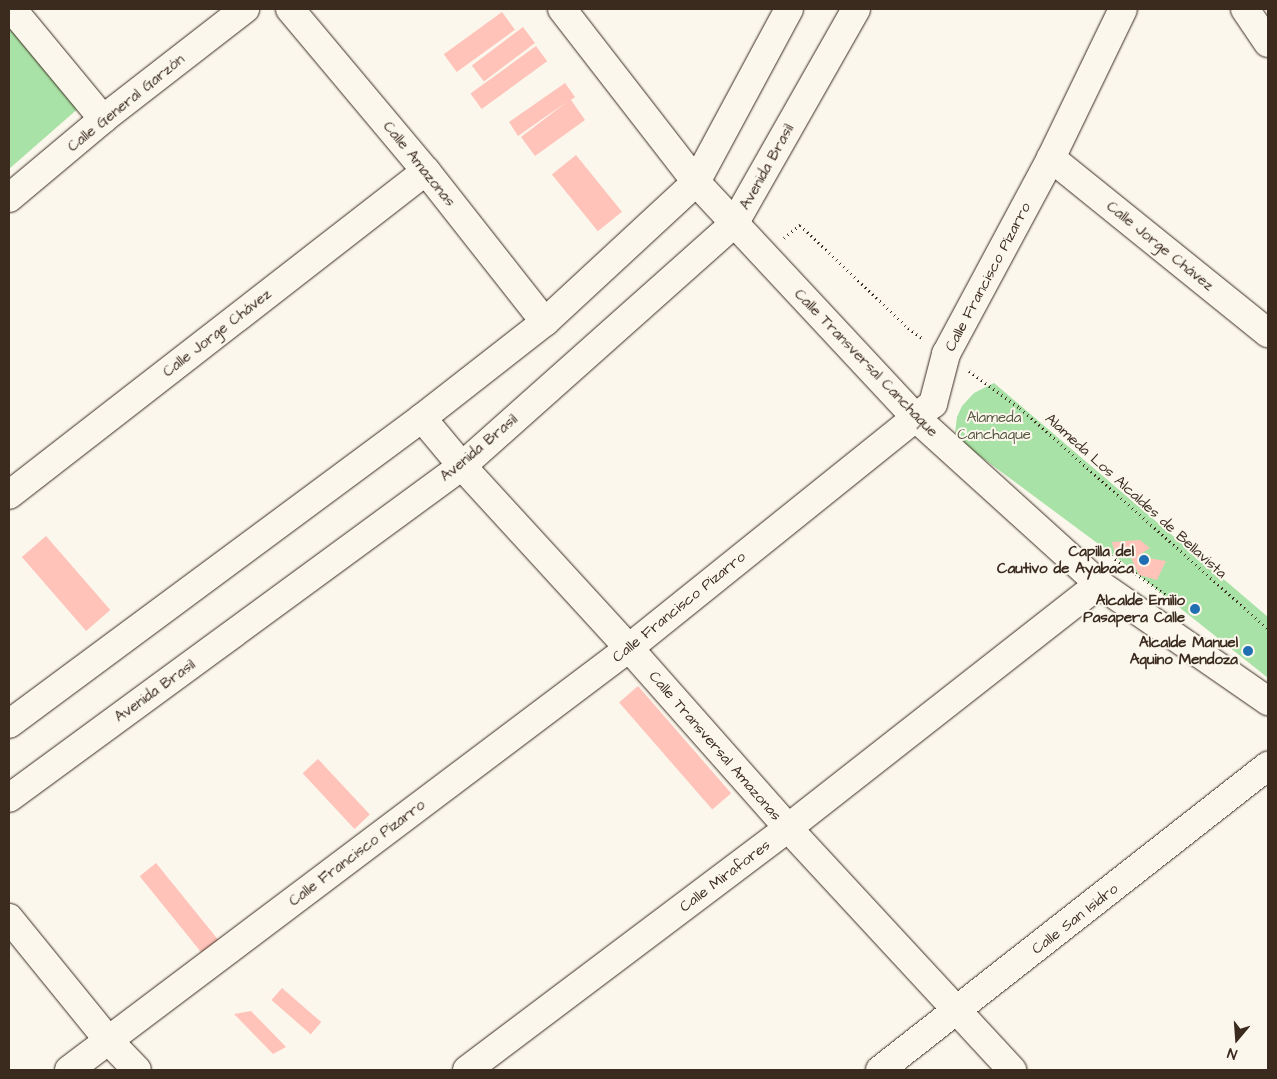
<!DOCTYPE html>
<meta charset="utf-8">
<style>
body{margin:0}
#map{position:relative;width:1277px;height:1079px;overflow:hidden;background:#fbf7ec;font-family:"Architects Daughter",sans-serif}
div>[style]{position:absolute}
.green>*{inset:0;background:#a9e2a6}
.building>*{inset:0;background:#ffc3ba;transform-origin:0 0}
.path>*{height:3px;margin-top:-1.5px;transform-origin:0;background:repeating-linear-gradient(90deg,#3b2a1e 0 1px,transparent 0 5px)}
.roads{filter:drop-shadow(0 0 1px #3b2a1e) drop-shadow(0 0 1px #3b2a1e)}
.minor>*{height:28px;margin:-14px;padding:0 14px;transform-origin:14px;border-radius:14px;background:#fbf7ec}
.dots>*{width:14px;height:14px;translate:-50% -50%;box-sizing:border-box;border:2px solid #fbf7ec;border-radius:50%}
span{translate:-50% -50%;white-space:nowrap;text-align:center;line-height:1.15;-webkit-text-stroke:4px #fbf7ec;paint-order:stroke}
.street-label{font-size:15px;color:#3b2a1e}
.park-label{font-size:15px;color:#565840}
.poi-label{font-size:15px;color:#3b2a1e;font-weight:700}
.right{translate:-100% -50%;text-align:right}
.frame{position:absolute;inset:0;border:10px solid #3b2a1e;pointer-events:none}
.north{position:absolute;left:1212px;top:1014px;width:50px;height:50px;-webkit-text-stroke:4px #fbf7ec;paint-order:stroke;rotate:198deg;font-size:14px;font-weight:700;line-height:20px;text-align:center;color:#3b2a1e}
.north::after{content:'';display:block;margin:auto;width:18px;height:22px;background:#3b2a1e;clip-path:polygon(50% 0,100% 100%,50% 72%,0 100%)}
</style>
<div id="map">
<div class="green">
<div style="clip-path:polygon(9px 19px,81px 106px,9px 169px)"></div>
<div style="clip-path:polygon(994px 383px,1268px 617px,1268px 678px,1116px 557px,961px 442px,955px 433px,957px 417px,962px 406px,974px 393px)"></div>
</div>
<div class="building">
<div style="left:502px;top:12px;width:22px;height:72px;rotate:54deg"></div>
<div style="left:523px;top:27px;width:20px;height:64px;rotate:53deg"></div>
<div style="left:536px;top:46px;width:19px;height:81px;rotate:54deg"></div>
<div style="clip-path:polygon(565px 83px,575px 97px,571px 100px,585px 120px,535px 156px,521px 137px,568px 101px,518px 136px,509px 122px)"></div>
<div style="left:576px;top:155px;width:73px;height:31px;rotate:51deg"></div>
<div style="left:46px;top:536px;width:98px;height:32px;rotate:49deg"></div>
<div style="clip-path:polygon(1140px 540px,1150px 548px,1142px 553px,1148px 558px,1166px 561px,1157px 580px,1139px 575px,1127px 549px,1114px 550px,1112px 542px)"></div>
<div style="left:638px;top:686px;width:142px;height:25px;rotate:49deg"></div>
<div style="left:318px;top:759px;width:76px;height:21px;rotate:47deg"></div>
<div style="left:156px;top:863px;width:110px;height:21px;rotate:51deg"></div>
<div style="left:282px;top:988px;width:52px;height:16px;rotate:41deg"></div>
<div style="clip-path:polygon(251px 1011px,286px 1047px,273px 1054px,234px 1014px)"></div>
</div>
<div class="path">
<div style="left:784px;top:238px;width:21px;rotate:-39deg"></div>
<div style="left:800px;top:225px;width:149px;rotate:43.6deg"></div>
<div style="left:908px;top:328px;width:19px;rotate:35deg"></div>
<div style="left:969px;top:371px;width:63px;rotate:36deg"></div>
<div style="left:1020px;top:408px;width:332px;rotate:41.7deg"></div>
<div style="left:1107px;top:553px;width:88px;rotate:35.3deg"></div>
</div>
<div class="roads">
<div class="minor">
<div style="left:12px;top:9px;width:143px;rotate:50.4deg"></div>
<div style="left:290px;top:9px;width:212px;rotate:50deg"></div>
<div style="left:426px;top:171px;width:192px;rotate:51.8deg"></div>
<div style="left:562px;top:9px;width:219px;rotate:52.2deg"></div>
<div style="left:696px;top:182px;width:321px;rotate:47deg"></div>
<div style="left:915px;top:417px;width:248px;rotate:42.2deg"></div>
<div style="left:1099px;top:584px;width:206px;rotate:34.7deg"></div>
<div style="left:1245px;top:9px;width:41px;rotate:55.9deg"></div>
<div style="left:1051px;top:158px;width:279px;rotate:38.9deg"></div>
<div style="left:9px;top:198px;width:123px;rotate:-40deg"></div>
<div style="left:103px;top:119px;width:180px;rotate:-37.8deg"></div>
<div style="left:422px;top:418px;width:62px;rotate:50.2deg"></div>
<div style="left:462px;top:466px;width:247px;rotate:47.5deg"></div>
<div style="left:629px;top:648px;width:240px;rotate:48.5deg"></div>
<div style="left:788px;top:828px;width:330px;rotate:47.2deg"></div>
<div style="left:9px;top:495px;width:528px;rotate:-37.85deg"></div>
<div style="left:9px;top:724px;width:514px;rotate:-36.54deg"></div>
<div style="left:422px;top:418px;width:156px;rotate:-38deg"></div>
<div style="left:545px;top:322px;width:206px;rotate:-42.8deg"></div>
<div style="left:696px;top:182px;width:196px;rotate:-61.7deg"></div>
<div style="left:9px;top:798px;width:562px;rotate:-36.24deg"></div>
<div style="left:462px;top:466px;width:364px;rotate:-41.7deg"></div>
<div style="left:734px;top:224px;width:247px;rotate:-60.4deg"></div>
<div style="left:9px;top:918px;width:159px;rotate:50.9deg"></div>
<div style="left:109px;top:1041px;width:40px;rotate:46deg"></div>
<div style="left:69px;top:1070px;width:701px;rotate:-37deg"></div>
<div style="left:629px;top:648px;width:390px;rotate:-38.8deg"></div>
<div style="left:933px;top:404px;width:52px;rotate:-75.4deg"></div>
<div style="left:946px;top:354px;width:222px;rotate:-61.8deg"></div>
<div style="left:1051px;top:158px;width:165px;rotate:-64.2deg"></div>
<div style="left:467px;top:1070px;width:402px;rotate:-37deg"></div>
<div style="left:788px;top:828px;width:395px;rotate:-38.1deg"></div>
<div style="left:880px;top:1070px;width:493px;rotate:-38.1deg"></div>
</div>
</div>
<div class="dots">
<div style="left:1144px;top:560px;background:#1f6fb2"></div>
<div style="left:1195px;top:609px;background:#1f6fb2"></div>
<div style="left:1248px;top:651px;background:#1f6fb2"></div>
</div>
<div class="street-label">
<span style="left:126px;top:103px;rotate:-39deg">Calle General Garzón</span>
<span style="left:419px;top:164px;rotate:51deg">Calle Amazonas</span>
<span style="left:767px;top:167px;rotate:-61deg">Avenida Brasil</span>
<span style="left:1160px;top:246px;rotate:39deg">Calle Jorge Chávez</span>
<span style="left:988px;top:277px;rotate:-62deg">Calle Francisco Pizarro</span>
<span style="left:217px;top:333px;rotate:-38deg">Calle Jorge Chávez</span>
<span style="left:866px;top:363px;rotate:46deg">Calle Transversal Canchaque</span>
<span style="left:479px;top:448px;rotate:-40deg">Avenida Brasil</span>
<span style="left:1136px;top:496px;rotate:42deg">Alameda Los Alcaldes de Bellavista</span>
<span style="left:679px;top:607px;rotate:-39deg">Calle Francisco Pizarro</span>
<span style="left:155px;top:691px;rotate:-36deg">Avenida Brasil</span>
<span style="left:715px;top:746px;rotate:49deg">Calle Transversal Amazonas</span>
<span style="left:357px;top:853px;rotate:-37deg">Calle Francisco Pizarro</span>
<span style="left:725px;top:876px;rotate:-37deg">Calle Mirafores</span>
<span style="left:1075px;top:919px;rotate:-38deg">Calle San Isidro</span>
</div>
<div class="park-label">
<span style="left:994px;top:426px">Alameda<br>Canchaque</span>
</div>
<div class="poi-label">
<span class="right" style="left:1134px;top:560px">Capilla del<br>Cautivo de Ayabaca</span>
<span class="right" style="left:1185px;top:609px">Alcalde Emilio<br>Pasapera Calle</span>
<span class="right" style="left:1238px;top:651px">Alcalde Manuel<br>Aquino Mendoza</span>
</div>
<div class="frame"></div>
<div class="north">N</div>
</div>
